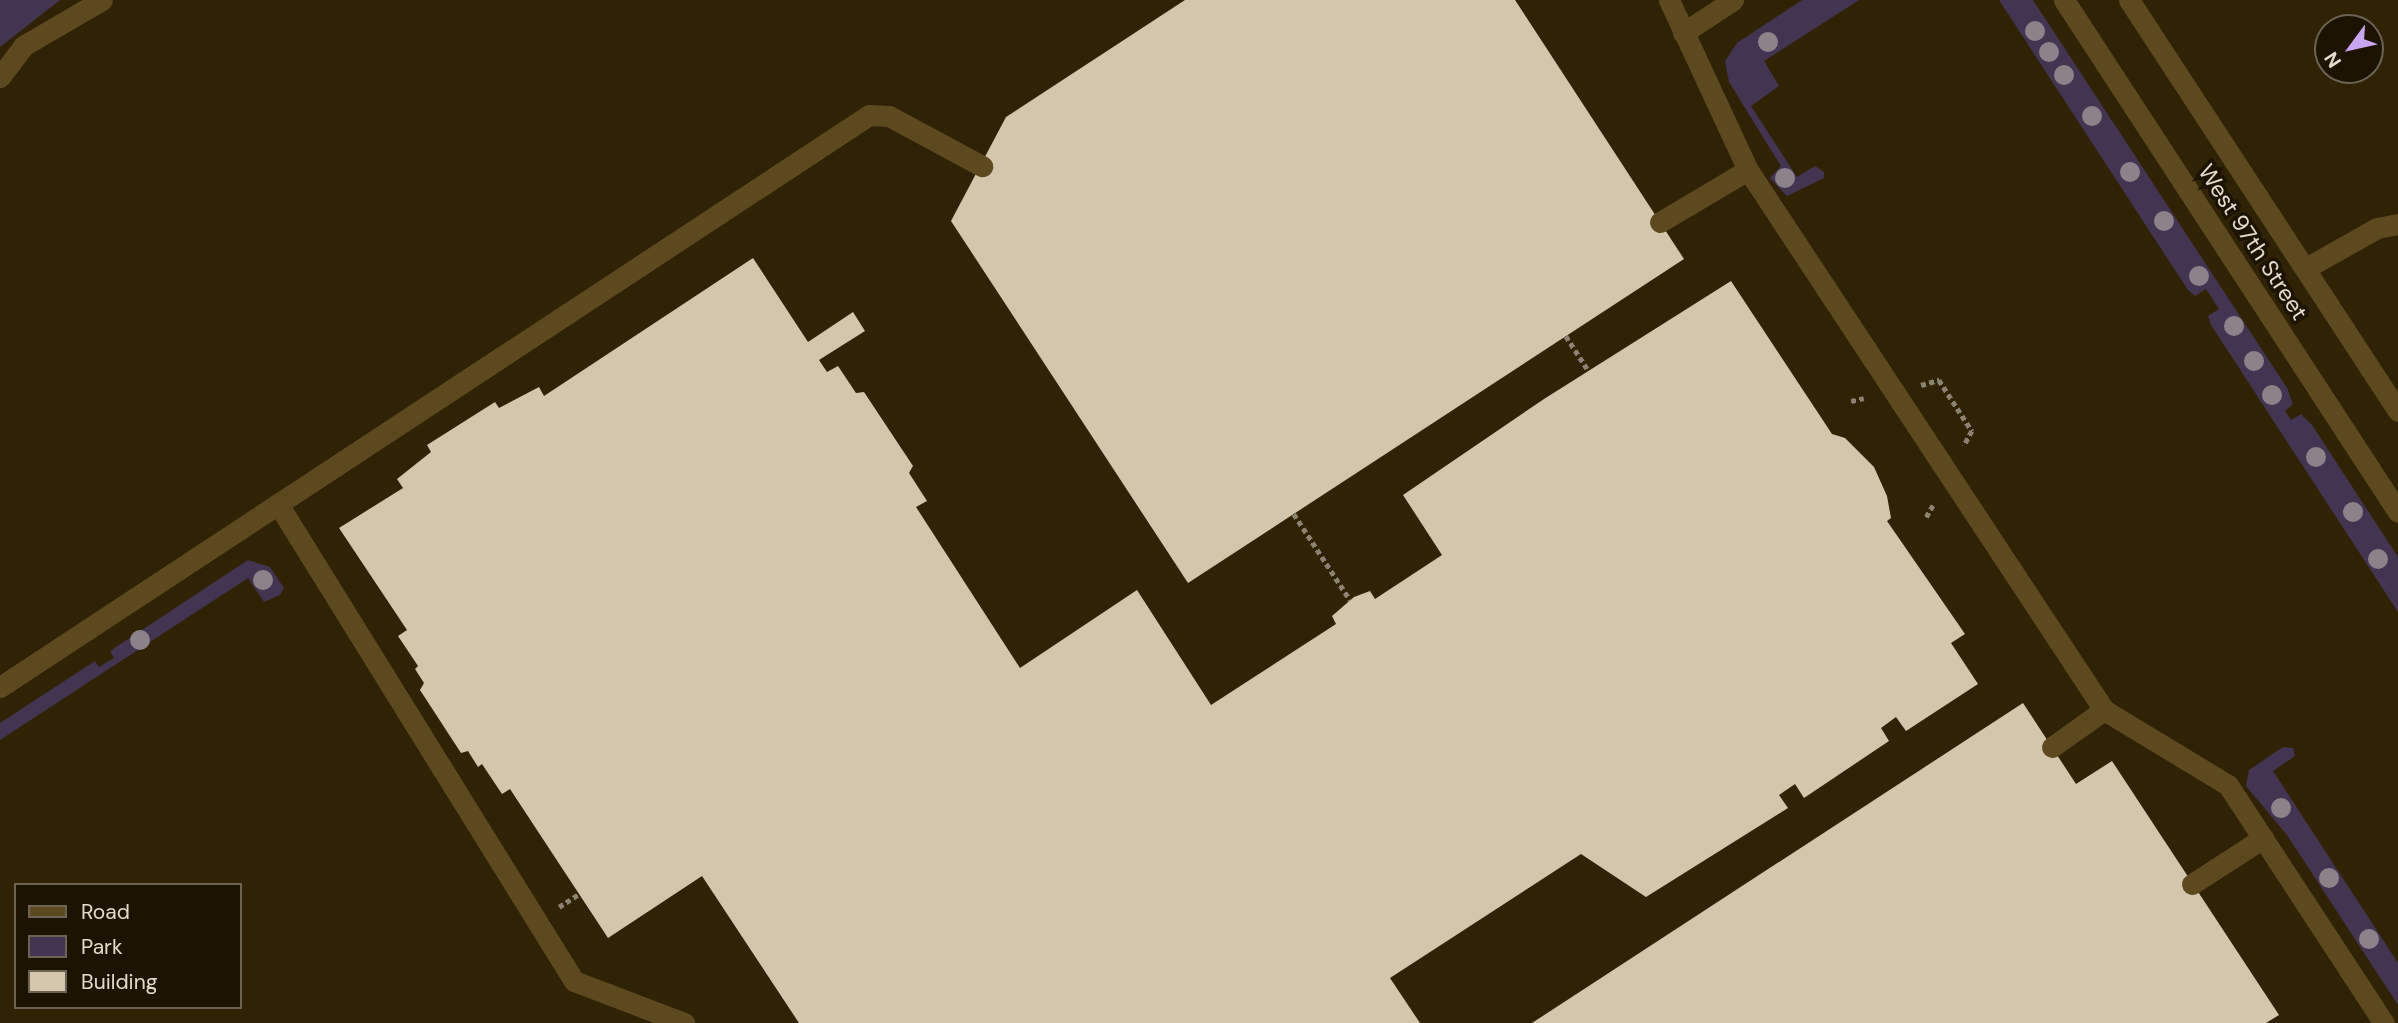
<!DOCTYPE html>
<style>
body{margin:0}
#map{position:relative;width:2398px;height:1023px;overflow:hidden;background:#271d07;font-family:"DM Sans",sans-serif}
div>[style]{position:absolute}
.built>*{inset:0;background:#302305}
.green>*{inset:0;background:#433552}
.building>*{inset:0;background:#d3c6ac}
.path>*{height:4.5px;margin-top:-2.25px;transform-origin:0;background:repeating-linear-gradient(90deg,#8b8271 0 5px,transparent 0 8.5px)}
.minor>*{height:21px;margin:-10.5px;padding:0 10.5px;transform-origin:10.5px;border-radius:10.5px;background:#5d491f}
.trees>*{width:20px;height:20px;margin:-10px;border-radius:50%;background:#8e828a}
span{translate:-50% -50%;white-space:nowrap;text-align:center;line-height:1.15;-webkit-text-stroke:7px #1d1301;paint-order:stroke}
.street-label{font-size:23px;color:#e2dbce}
.legend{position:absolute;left:14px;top:883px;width:228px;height:126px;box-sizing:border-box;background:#1d1301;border:2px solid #6c6353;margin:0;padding:9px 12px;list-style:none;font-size:21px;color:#e2dbce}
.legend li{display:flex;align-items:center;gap:14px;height:35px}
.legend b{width:35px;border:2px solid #6c6353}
.north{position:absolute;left:2314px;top:14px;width:70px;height:70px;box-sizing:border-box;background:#1d1301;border:2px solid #6c6353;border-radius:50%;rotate:237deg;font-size:19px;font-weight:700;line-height:28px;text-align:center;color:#e2dbce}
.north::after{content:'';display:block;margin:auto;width:24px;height:32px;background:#c8a6ef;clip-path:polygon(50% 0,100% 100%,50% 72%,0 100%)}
</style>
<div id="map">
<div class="built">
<div style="clip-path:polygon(evenodd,0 0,2398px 0,2398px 1023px,0 1023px,0 0,2328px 28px,2370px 28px,2370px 70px,2328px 70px,2328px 28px,0 0,16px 885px,240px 885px,240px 1007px,16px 1007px,16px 885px)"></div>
</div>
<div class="green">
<div style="clip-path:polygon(0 0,60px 0,0 47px)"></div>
<div style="clip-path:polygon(1802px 0,1859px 0,1764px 61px,1779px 86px,1751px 106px,1797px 177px,1815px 166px,1824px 172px,1824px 178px,1787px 196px,1770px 178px,1781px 166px,1729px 82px,1725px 61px,1737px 43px)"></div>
<div style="clip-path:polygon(1999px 0,2033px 0,2287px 388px,2293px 404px,2285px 411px,2291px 420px,2301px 414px,2312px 425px,2398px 557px,2398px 612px,2211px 325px,2208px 316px,2219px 309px,2206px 289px,2195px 296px,2188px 290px)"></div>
<div style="clip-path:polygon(248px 560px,270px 567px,284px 588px,280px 595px,264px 602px,248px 578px,0 740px,0 723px,95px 661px,99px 667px,114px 658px,110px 651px)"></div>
<div style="clip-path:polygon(2283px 747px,2293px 748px,2295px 756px,2273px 771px,2398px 963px,2398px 1005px,2287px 835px,2246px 786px,2249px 770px)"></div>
</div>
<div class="building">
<div style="clip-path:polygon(1185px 0,1515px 0,1684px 259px,1188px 583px,951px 221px,1006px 117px)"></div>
<div style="clip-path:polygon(753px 258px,808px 342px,853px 312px,865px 331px,819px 360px,827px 372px,838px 366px,856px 393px,864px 392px,913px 466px,909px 473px,927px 501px,916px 507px,1020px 668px,1137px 590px,1211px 705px,1336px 624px,1332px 616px,1354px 597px,1370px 591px,1375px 599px,1442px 555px,1403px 495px,1544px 399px,1731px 281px,1832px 434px,1845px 438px,1874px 467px,1887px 496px,1891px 518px,1887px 521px,1965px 634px,1951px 643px,1978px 684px,1906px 731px,1896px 717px,1881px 728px,1889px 741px,1804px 798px,1795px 784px,1779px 795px,1788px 808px,1646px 897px,1581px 854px,1390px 978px,1420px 1023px,799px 1023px,702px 876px,608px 938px,510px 789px,502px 794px,482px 764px,478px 767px,468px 751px,461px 753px,420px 690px,424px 683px,415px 669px,418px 666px,398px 636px,407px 630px,339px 528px,403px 488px,397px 479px,431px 452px,427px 445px,495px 402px,499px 408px,539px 387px,544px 396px)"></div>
<div style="clip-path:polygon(2023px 703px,2076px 784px,2112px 761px,2279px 1015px,2266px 1023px,1532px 1023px)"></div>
</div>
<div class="path">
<div style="left:1566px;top:336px;width:40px;rotate:57.1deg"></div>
<div style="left:1921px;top:385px;width:19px;rotate:-16deg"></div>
<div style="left:1939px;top:380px;width:61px;rotate:57.1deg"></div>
<div style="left:1972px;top:431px;width:17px;rotate:118deg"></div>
<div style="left:1851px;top:401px;width:13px;rotate:-13deg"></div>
<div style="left:1294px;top:514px;width:103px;rotate:56.9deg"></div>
<div style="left:1926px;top:517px;width:16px;rotate:-60deg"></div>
<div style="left:559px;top:907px;width:24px;rotate:-33deg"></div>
</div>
<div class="minor">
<div style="left:1669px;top:0;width:187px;rotate:65.1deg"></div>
<div style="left:1748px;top:170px;width:647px;rotate:56.6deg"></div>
<div style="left:2104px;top:710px;width:145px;rotate:31.2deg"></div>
<div style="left:2228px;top:785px;width:285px;rotate:56.8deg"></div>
<div style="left:2064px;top:0;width:611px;rotate:56.88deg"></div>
<div style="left:2129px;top:0;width:491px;rotate:56.8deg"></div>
<div style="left:1683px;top:33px;width:60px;rotate:-33.4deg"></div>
<div style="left:0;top:77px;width:39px;rotate:-53deg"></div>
<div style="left:23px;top:46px;width:91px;rotate:-30.2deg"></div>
<div style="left:1660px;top:222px;width:102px;rotate:-30.6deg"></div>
<div style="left:2306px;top:268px;width:81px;rotate:-29.4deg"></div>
<div style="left:2377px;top:228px;width:21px;rotate:-11deg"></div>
<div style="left:278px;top:504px;width:561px;rotate:58.18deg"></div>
<div style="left:574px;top:981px;width:118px;rotate:20.9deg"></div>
<div style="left:0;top:687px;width:1040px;rotate:-33.35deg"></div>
<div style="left:869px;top:115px;width:20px;rotate:3deg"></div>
<div style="left:889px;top:116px;width:106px;rotate:28.3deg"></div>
<div style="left:2052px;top:747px;width:64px;rotate:-35.4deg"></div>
<div style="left:2192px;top:884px;width:85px;rotate:-32.9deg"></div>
</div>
<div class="trees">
<div style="left:2035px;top:31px"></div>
<div style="left:1768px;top:42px"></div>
<div style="left:2049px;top:52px"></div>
<div style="left:2064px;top:75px"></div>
<div style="left:2092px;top:116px"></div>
<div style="left:2130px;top:172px"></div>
<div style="left:1785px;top:178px"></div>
<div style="left:2164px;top:221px"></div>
<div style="left:2199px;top:276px"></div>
<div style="left:2234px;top:326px"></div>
<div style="left:2254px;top:361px"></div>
<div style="left:2272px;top:395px"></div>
<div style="left:2316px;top:457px"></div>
<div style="left:2353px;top:512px"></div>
<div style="left:2378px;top:559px"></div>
<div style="left:263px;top:580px"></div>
<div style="left:140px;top:640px"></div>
<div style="left:2281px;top:808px"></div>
<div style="left:2329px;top:878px"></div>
<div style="left:2369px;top:939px"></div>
</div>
<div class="street-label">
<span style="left:2253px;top:242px;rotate:57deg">West 97th Street</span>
</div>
<ul class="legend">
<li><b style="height:9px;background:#5d491f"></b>Road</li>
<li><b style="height:19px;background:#433552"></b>Park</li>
<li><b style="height:19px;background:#d3c6ac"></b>Building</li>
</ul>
<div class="north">N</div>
</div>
